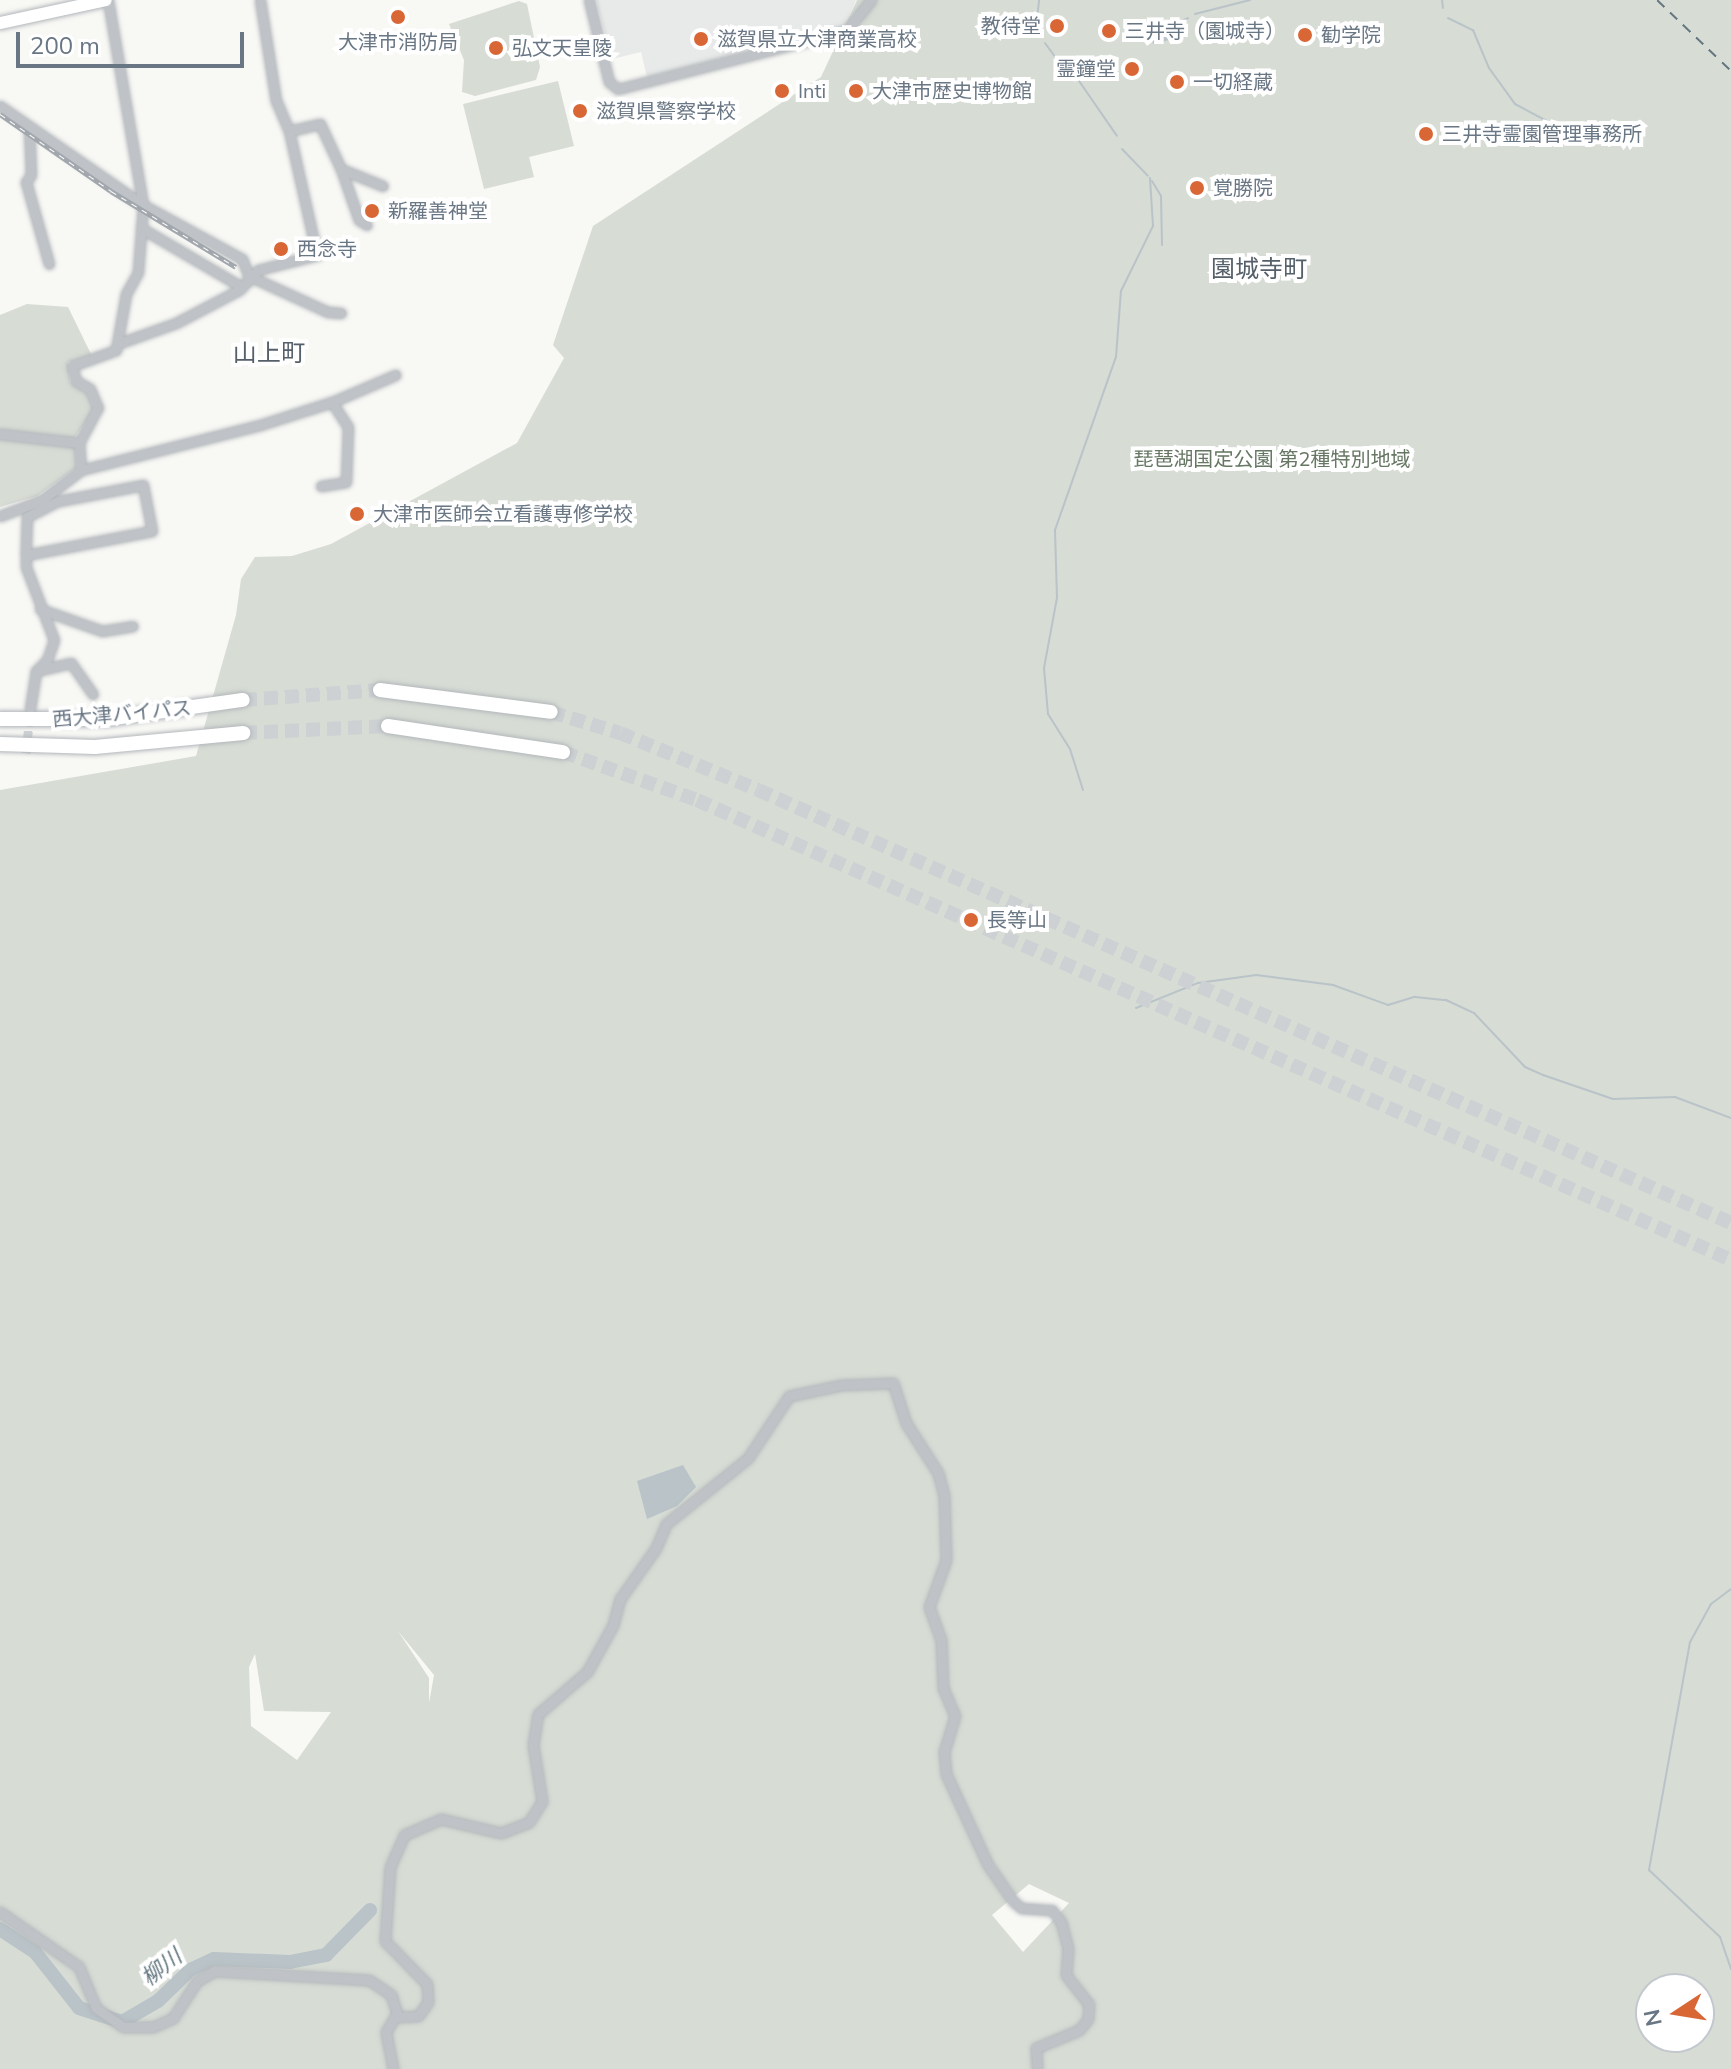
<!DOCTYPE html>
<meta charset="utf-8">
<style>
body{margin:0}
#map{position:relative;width:1731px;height:2069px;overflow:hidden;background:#f8f8f5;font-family:"Nunito Sans","Noto Sans JP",sans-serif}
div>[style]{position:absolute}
.built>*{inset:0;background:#e8eae9}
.green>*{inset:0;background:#d7dcd5}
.water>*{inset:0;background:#b9c3c8}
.stream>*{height:2px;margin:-1px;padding:0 1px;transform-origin:1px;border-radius:1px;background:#b9c3c8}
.river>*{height:14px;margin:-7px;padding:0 7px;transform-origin:7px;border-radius:7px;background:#b9c3c8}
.ferry>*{height:2px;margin-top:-1px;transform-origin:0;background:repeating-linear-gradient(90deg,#647780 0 10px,transparent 0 18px)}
.minor-tunnel>*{height:9px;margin-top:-4.5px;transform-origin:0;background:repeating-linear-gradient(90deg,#cdd1d3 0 9px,transparent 0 13.5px)}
.highway-tunnel>*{height:14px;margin-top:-7px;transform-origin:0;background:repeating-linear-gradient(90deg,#cdd1d3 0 14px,transparent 0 21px)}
.roads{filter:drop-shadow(0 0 2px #b3b7bb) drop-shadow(0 0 2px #b3b7bb)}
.minor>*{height:9px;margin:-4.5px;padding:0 4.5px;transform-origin:4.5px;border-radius:4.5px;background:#bfc3c7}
.major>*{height:12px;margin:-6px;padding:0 6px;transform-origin:6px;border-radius:6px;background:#fff}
.highway>*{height:14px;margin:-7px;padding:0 7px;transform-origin:7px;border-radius:7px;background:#fff}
.rail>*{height:5px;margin-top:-2.5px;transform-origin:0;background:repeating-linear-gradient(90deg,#fff 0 6px,#a1a7ad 0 12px);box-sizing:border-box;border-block:2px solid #a1a7ad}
.dots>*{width:22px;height:22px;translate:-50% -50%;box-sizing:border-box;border:4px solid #fff;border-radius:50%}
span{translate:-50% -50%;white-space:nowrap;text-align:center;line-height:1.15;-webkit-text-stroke:8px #fff;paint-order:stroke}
.poi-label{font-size:20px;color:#697684}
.right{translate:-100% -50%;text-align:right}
.left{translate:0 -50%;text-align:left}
.park-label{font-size:20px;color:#667763}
.street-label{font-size:20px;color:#697684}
.water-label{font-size:22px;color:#647780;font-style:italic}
.quarter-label{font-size:24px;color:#56606a}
.north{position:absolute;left:1635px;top:1973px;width:80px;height:80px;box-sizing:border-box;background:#fff;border:2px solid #c3c8ce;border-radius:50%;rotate:258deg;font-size:22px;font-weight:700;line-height:32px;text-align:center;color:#697684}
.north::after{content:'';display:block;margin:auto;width:28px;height:36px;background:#d96735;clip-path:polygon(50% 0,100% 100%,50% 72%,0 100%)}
.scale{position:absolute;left:16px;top:32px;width:228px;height:36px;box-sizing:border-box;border:4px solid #697684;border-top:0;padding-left:10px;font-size:24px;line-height:28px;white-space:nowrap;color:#697684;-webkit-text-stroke:6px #fff;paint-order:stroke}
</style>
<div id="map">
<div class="built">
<div style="clip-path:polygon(596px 0,856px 0,845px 26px,647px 77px,641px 52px,612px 59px)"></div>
</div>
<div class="green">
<div style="clip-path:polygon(evenodd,857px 0,1731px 0,1731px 2069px,0 2069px,0 790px,196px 756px,236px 615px,241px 579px,255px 557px,292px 556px,331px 544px,517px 443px,564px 358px,553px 345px,593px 226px,821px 77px,857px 0,398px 1631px,434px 1675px,429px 1703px,429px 1678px,398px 1631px,857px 0,255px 1654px,264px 1711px,331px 1712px,297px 1760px,251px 1726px,249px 1667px,255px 1654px,857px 0,1029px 1884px,1069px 1903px,1023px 1952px,992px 1915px,1029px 1884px,857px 0,1651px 1989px,1699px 1989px,1699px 2037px,1651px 2037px,1651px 1989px)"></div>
<div style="clip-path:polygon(519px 1px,527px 4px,540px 67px,536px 80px,475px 96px,462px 92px,464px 60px,449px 24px)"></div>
<div style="clip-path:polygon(558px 81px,574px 146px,529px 157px,534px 177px,484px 189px,463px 104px)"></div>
<div style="clip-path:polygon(27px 304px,68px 307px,92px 356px,68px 362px,70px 381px,87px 394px,94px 410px,75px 437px,76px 468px,37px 496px,0 507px,0 315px)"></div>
</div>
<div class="water">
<div style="clip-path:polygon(1177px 23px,1181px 37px,1153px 44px,1151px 36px,1172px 30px,1171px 24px)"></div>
<div style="clip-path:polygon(683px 1465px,696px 1487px,677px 1506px,647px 1519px,637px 1481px)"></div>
</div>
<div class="stream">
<div style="left:1442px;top:0;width:8px;rotate:83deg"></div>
<div style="left:1195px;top:14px;width:57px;rotate:-14.3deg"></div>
<div style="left:1448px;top:18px;width:28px;rotate:26deg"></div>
<div style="left:1473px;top:30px;width:41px;rotate:67.2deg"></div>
<div style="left:1489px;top:68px;width:44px;rotate:54.2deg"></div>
<div style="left:1515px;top:104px;width:38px;rotate:28deg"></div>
<div style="left:1177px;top:23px;width:12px;rotate:-24deg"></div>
<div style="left:1036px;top:26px;width:26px;rotate:-83deg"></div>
<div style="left:1045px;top:43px;width:41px;rotate:54deg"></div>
<div style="left:1077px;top:78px;width:70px;rotate:55.4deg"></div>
<div style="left:1122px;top:149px;width:37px;rotate:46deg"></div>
<div style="left:1152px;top:181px;width:17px;rotate:59deg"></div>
<div style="left:1161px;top:196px;width:49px;rotate:88.8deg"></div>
<div style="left:1083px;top:790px;width:43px;rotate:-107.6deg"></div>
<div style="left:1070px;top:749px;width:41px;rotate:-122.2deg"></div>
<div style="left:1048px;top:714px;width:46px;rotate:-95deg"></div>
<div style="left:1044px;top:668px;width:71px;rotate:-79.5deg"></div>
<div style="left:1057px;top:598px;width:68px;rotate:-91.7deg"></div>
<div style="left:1055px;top:530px;width:183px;rotate:-70.6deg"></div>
<div style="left:1116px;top:357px;width:66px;rotate:-85.7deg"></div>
<div style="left:1121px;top:291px;width:72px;rotate:-63.8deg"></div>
<div style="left:1153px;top:226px;width:48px;rotate:-93.6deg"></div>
<div style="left:1136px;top:1008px;width:67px;rotate:-22deg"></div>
<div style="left:1198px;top:983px;width:59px;rotate:-7.9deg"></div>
<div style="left:1256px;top:975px;width:78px;rotate:7.4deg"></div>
<div style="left:1333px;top:985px;width:59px;rotate:20deg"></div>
<div style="left:1388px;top:1005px;width:28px;rotate:-17deg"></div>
<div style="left:1415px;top:997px;width:31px;rotate:6deg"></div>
<div style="left:1446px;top:1000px;width:31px;rotate:25deg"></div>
<div style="left:1474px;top:1013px;width:74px;rotate:46.6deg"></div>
<div style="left:1525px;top:1067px;width:20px;rotate:24deg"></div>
<div style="left:1543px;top:1075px;width:74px;rotate:18.9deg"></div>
<div style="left:1613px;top:1099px;width:62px;rotate:-1.8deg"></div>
<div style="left:1675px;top:1097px;width:60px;rotate:20.6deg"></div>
<div style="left:1731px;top:1589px;width:25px;rotate:143deg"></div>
<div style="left:1711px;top:1604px;width:43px;rotate:118.9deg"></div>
<div style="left:1690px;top:1642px;width:232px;rotate:100.2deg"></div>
<div style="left:1649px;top:1870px;width:98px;rotate:43.3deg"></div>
<div style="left:1720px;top:1937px;width:34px;rotate:71deg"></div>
</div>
<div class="river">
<div style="left:0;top:1929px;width:42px;rotate:33.3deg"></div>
<div style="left:35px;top:1952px;width:71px;rotate:51.8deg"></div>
<div style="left:79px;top:2008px;width:45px;rotate:18deg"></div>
<div style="left:122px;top:2022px;width:42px;rotate:-30.3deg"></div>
<div style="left:158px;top:2001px;width:45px;rotate:-44.1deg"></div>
<div style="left:190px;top:1970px;width:26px;rotate:-25deg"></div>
<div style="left:214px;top:1959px;width:76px;rotate:2.3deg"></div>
<div style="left:290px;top:1962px;width:37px;rotate:-11deg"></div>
<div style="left:326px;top:1955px;width:63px;rotate:-45.6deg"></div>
</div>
<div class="ferry">
<div style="left:1657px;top:0;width:103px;rotate:43.8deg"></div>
</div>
<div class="minor-tunnel">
<div style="left:26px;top:753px;width:37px;rotate:-84deg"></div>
</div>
<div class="highway-tunnel">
<div style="left:243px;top:700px;width:137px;rotate:-4.2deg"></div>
<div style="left:551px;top:712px;width:72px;rotate:16.9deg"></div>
<div style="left:620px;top:733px;width:149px;rotate:22.4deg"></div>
<div style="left:758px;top:790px;width:1065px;rotate:23.99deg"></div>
<div style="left:243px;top:733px;width:145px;rotate:-2.8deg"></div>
<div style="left:563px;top:752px;width:142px;rotate:19.7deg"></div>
<div style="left:697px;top:800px;width:1132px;rotate:23.98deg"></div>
</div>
<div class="roads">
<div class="minor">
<div style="left:589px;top:0;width:84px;rotate:76.3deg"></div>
<div style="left:609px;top:82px;width:11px;rotate:38deg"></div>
<div style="left:618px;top:89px;width:235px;rotate:-14.3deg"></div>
<div style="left:846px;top:31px;width:40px;rotate:-51deg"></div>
<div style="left:0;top:106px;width:174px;rotate:34.7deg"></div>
<div style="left:143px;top:205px;width:113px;rotate:28.6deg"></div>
<div style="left:242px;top:259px;width:18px;rotate:68deg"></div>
<div style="left:249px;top:276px;width:87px;rotate:24.5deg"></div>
<div style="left:328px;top:312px;width:13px;rotate:4deg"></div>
<div style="left:29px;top:126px;width:49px;rotate:87.7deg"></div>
<div style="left:31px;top:175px;width:9px;rotate:126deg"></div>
<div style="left:26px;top:182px;width:85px;rotate:74.3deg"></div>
<div style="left:289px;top:131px;width:32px;rotate:-13deg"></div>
<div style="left:320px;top:124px;width:50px;rotate:65deg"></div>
<div style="left:341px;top:169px;width:45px;rotate:22deg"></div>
<div style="left:341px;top:169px;width:54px;rotate:70.6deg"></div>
<div style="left:359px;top:220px;width:9px;rotate:32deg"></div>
<div style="left:141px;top:228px;width:117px;rotate:30.3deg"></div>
<div style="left:117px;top:344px;width:63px;rotate:-19.6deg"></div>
<div style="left:176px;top:323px;width:71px;rotate:-27.6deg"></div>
<div style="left:239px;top:290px;width:28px;rotate:-46deg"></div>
<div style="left:258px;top:270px;width:61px;rotate:-14.3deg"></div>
<div style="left:317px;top:255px;width:127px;rotate:-102.7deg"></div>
<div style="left:289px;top:131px;width:33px;rotate:-113deg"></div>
<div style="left:276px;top:101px;width:102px;rotate:-99deg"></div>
<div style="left:0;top:434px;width:80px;rotate:6.5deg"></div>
<div style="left:81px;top:470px;width:27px;rotate:-94deg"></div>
<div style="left:79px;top:443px;width:40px;rotate:-62deg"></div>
<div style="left:98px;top:408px;width:21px;rotate:-113deg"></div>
<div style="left:90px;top:389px;width:16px;rotate:-150deg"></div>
<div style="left:76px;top:381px;width:16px;rotate:-105deg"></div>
<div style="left:72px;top:366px;width:47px;rotate:-20deg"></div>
<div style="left:116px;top:350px;width:57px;rotate:-79.9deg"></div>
<div style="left:126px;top:294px;width:25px;rotate:-61deg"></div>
<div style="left:138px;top:272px;width:67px;rotate:-85.7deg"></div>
<div style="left:143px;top:205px;width:208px;rotate:-99.7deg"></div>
<div style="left:321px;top:486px;width:25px;rotate:-9deg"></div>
<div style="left:346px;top:482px;width:55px;rotate:-87.9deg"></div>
<div style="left:348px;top:427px;width:30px;rotate:-123deg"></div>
<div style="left:0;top:516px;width:45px;rotate:-20.9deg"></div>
<div style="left:42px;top:500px;width:49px;rotate:-37.6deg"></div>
<div style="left:81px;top:470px;width:185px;rotate:-14.1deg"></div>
<div style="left:260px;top:425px;width:76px;rotate:-17.7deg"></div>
<div style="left:332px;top:402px;width:69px;rotate:-23.2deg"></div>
<div style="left:26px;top:555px;width:128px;rotate:-10.8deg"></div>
<div style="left:152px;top:531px;width:47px;rotate:-101.1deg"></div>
<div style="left:143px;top:485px;width:86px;rotate:169.3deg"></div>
<div style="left:58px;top:501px;width:35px;rotate:153deg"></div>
<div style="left:27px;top:517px;width:38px;rotate:92deg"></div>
<div style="left:26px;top:555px;width:12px;rotate:90deg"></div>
<div style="left:26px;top:567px;width:78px;rotate:69deg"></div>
<div style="left:54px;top:640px;width:21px;rotate:109deg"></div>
<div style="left:47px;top:660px;width:16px;rotate:135deg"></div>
<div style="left:36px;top:671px;width:37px;rotate:99deg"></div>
<div style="left:40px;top:609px;width:66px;rotate:19.5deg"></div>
<div style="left:102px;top:631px;width:31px;rotate:-9deg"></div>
<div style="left:36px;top:671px;width:36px;rotate:-13deg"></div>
<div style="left:71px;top:663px;width:38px;rotate:55deg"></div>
<div style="left:0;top:1912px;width:96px;rotate:34.8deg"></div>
<div style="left:79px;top:1967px;width:44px;rotate:67.5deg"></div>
<div style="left:96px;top:2008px;width:33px;rotate:35deg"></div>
<div style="left:123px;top:2027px;width:30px"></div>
<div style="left:153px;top:2027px;width:22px;rotate:-24deg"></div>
<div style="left:173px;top:2018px;width:44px;rotate:-57deg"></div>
<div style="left:197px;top:1981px;width:20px;rotate:-30deg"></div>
<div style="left:214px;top:1971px;width:155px;rotate:3.3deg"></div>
<div style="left:369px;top:1980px;width:27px;rotate:34deg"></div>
<div style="left:391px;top:1995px;width:23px;rotate:72deg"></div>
<div style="left:398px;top:2017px;width:20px;rotate:-3deg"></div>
<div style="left:418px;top:2016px;width:17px;rotate:-54deg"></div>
<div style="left:428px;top:2002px;width:18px;rotate:-93deg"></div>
<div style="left:427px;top:1984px;width:60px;rotate:-134.3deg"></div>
<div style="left:385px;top:1941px;width:74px;rotate:-86.1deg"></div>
<div style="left:390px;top:1867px;width:35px;rotate:-66deg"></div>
<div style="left:404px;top:1835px;width:40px;rotate:-23.4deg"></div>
<div style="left:441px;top:1819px;width:62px;rotate:13.1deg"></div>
<div style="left:501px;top:1833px;width:30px;rotate:-21deg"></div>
<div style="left:529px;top:1822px;width:25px;rotate:-58deg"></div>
<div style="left:542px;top:1801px;width:57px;rotate:-99.1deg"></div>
<div style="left:533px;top:1745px;width:31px;rotate:-81deg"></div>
<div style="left:538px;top:1714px;width:65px;rotate:-40.6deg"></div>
<div style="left:587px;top:1672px;width:54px;rotate:-61deg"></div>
<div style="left:613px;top:1625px;width:27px;rotate:-75deg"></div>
<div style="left:620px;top:1599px;width:62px;rotate:-54.8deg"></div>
<div style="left:656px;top:1548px;width:26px;rotate:-67deg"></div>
<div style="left:666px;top:1524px;width:105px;rotate:-38.8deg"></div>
<div style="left:748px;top:1458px;width:74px;rotate:-56.5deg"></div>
<div style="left:789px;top:1396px;width:53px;rotate:-11.9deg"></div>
<div style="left:841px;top:1385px;width:52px;rotate:-2.2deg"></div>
<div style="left:893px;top:1383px;width:42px;rotate:72deg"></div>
<div style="left:906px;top:1423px;width:59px;rotate:57.4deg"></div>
<div style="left:938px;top:1473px;width:23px;rotate:75deg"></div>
<div style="left:944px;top:1495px;width:65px;rotate:88.2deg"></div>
<div style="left:946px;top:1560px;width:50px;rotate:109.9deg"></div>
<div style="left:929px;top:1607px;width:35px;rotate:70deg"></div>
<div style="left:941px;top:1640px;width:48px;rotate:87.6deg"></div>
<div style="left:943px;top:1688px;width:30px;rotate:67deg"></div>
<div style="left:955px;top:1716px;width:37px;rotate:107deg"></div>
<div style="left:944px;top:1751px;width:23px;rotate:85deg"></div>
<div style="left:946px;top:1774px;width:100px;rotate:65.2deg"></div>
<div style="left:988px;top:1865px;width:44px;rotate:55.2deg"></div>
<div style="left:1013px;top:1901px;width:11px;rotate:41deg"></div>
<div style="left:1021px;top:1908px;width:31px;rotate:4deg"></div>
<div style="left:1052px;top:1910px;width:15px;rotate:53deg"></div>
<div style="left:1061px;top:1922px;width:27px;rotate:75deg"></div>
<div style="left:1068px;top:1948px;width:27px;rotate:94deg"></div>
<div style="left:1066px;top:1975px;width:37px;rotate:52deg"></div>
<div style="left:1089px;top:2004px;width:15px;rotate:94deg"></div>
<div style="left:1088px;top:2019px;width:14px;rotate:129deg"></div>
<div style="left:1079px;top:2030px;width:47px;rotate:157.3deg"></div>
<div style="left:1036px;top:2048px;width:21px;rotate:87deg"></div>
<div style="left:393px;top:2069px;width:38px;rotate:-101deg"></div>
<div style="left:386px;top:2032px;width:20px;rotate:-60deg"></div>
</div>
<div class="major">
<div style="left:0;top:23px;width:108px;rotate:-12.2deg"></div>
</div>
<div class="highway">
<div style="left:380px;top:690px;width:172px;rotate:7.3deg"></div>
<div style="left:0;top:719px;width:107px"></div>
<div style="left:107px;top:719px;width:137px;rotate:-8deg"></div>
<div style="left:388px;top:726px;width:177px;rotate:8.5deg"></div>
<div style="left:0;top:744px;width:95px;rotate:1.8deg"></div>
<div style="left:95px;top:747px;width:149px;rotate:-5.4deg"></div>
</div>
</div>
<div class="rail">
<div style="left:0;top:114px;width:135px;rotate:34.7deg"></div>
<div style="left:111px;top:191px;width:146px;rotate:31.3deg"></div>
</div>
<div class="dots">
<div style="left:398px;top:17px;background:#d96735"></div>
<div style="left:1057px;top:26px;background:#d96735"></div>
<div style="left:1109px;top:31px;background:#d96735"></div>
<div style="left:1305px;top:35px;background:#d96735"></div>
<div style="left:701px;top:39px;background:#d96735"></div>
<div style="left:496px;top:48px;background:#d96735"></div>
<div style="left:1132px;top:69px;background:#d96735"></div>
<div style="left:1177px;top:82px;background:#d96735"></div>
<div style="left:782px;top:91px;background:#d96735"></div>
<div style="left:856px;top:91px;background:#d96735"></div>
<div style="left:580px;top:111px;background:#d96735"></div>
<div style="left:1426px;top:134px;background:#d96735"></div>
<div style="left:1197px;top:188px;background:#d96735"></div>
<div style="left:372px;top:211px;background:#d96735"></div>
<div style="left:281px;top:249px;background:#d96735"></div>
<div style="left:357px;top:514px;background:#d96735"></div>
<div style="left:971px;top:920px;background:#d96735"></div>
</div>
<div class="poi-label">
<span class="right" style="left:1041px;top:26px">教待堂</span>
<span class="left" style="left:1125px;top:31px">三井寺（園城寺）</span>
<span class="left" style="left:1321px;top:35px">勧学院</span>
<span class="left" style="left:717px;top:39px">滋賀県立大津商業高校</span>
<span style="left:398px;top:42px">大津市消防局</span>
<span class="left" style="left:512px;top:48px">弘文天皇陵</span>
<span class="right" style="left:1116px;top:69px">霊鐘堂</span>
<span class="left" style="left:1193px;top:82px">一切経蔵</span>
<span class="left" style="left:798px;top:91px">Inti</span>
<span class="left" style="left:872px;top:91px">大津市歴史博物館</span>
<span class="left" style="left:596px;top:111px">滋賀県警察学校</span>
<span class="left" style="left:1442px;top:134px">三井寺霊園管理事務所</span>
<span class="left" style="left:1213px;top:188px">覚勝院</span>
<span class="left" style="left:388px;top:211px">新羅善神堂</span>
<span class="left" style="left:297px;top:249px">西念寺</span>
<span class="left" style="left:373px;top:514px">大津市医師会立看護専修学校</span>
<span class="left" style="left:987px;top:920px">長等山</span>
</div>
<div class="park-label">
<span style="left:1272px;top:459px">琵琶湖国定公園 第2種特別地域</span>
</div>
<div class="street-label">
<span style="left:122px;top:714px;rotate:-5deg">西大津バイパス</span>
</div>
<div class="water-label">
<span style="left:162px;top:1968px;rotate:-38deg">柳川</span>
</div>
<div class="quarter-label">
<span style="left:1259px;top:270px">園城寺町</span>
<span style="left:269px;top:354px">山上町</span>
</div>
<div class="north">N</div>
<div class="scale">200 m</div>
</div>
